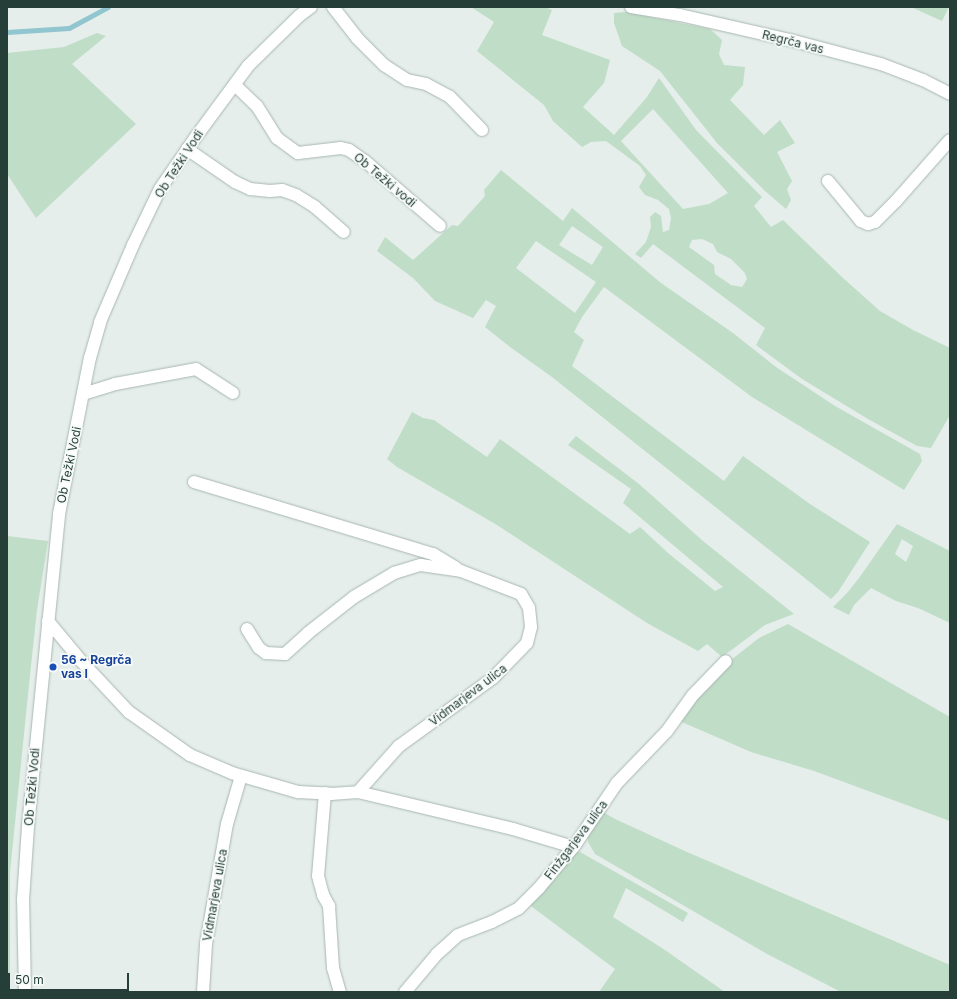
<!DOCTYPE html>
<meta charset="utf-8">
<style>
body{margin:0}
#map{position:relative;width:957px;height:999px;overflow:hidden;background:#e5eeea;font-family:Inter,sans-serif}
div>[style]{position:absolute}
.green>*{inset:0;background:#c0ddc8}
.stream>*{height:5px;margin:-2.5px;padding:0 2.5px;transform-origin:2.5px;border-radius:2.5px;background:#91c5cf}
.roads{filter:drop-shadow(0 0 1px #a8b6b1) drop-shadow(0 0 1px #a8b6b1)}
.minor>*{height:12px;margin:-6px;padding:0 6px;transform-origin:6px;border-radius:6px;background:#fff}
.dots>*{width:11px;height:11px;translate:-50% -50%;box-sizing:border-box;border:2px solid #f6faf8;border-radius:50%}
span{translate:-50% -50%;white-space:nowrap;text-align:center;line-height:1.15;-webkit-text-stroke:3.5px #f6faf8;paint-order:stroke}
.street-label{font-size:12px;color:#253f38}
.transit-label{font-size:12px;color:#164399;font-weight:700}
.left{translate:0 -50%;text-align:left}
.frame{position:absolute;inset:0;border:8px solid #253f38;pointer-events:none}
.scale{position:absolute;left:8px;top:973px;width:121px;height:18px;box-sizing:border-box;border:2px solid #253f38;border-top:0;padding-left:5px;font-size:12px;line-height:14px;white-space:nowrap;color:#253f38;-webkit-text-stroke:3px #f6faf8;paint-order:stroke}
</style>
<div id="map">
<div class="green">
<div style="clip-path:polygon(evenodd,471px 7px,545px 7px,552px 10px,542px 35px,610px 60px,604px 83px,583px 107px,614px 135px,647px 97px,659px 78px,696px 130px,762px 197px,754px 206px,771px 227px,783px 220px,843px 278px,880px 311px,913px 330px,950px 348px,950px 415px,931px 448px,917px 446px,868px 419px,802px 379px,756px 345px,765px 328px,653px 244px,641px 258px,635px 254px,646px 242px,651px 227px,650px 217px,655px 212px,661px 216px,663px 232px,669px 230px,671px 218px,669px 209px,658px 200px,645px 195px,639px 187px,646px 175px,640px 166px,606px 141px,591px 142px,582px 147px,553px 121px,544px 105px,477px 51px,494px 22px,471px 7px,653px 109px,728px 193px,709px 204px,683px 209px,621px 141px,653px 109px,471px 7px,702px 239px,713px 244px,717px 252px,731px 259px,745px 273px,747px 279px,742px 287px,731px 285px,715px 274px,714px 265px,689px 247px,692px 240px,702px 239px)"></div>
<div style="clip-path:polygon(911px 7px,949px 7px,942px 21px)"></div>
<div style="clip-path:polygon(626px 12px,710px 29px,722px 40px,719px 54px,724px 65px,745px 67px,743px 85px,730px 100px,764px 135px,780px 120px,795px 143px,777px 152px,792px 181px,787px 189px,791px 200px,786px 209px,765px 191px,717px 143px,660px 71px,622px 46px,614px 23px,614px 13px)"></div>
<div style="clip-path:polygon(97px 33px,106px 36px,72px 64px,136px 124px,36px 218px,7px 174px,7px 53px,64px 47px)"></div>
<div style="clip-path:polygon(evenodd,501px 170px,563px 221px,572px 208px,661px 283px,733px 333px,776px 367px,835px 406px,920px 454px,922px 461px,904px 490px,752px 397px,604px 287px,582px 317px,574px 332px,584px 340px,572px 366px,724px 481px,743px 456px,810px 504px,870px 542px,838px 592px,831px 599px,552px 377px,510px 347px,485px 327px,496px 306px,486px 300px,473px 318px,435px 301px,413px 278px,377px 251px,385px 237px,413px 260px,452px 225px,458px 226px,485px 196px,484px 190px,501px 170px,572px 226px,603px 247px,592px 265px,559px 245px,572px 226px,501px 170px,536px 241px,596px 282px,575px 313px,516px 268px,536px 241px)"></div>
<div style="clip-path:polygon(412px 412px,423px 418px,434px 420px,487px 457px,500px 439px,630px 534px,640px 527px,668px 553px,715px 591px,723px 587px,623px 503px,631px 489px,568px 445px,576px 436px,639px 484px,703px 541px,794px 614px,765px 625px,722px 657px,707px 644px,698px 651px,647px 623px,497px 525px,397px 467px,387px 459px)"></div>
<div style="clip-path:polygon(evenodd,897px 524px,950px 551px,950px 623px,918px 608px,896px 601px,871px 588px,854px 605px,849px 615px,833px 607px,847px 593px,859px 578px,897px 524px,902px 539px,913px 546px,906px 562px,895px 554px,902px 539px)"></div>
<div style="clip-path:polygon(7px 536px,48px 541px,37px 610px,30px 675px,10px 872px,10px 992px,7px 992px)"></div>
<div style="clip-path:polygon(788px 624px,950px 717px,950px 821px,814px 771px,751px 752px,675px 719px,727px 663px,759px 638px)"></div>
<div style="clip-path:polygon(602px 811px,613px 818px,687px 852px,950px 965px,950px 992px,841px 992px,767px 954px,595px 854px,588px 842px,587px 835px)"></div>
<div style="clip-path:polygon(580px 852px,688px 913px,683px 922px,626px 888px,613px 917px,662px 948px,725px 992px,599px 992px,615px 969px,527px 903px,573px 853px)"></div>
</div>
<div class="stream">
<div style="left:7px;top:32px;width:62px;rotate:-3.7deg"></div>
<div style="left:69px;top:28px;width:44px;rotate:-28.3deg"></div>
</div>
<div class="roads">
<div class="minor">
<div style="left:333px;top:7px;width:39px;rotate:52deg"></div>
<div style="left:357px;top:38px;width:38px;rotate:45deg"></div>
<div style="left:384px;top:65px;width:27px;rotate:33deg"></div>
<div style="left:407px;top:80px;width:19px;rotate:12deg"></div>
<div style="left:426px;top:84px;width:27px;rotate:28deg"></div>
<div style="left:450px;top:97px;width:46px;rotate:45.9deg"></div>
<div style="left:631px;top:7px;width:50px;rotate:9.3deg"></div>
<div style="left:680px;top:15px;width:113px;rotate:12.8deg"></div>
<div style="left:790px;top:40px;width:94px;rotate:14.8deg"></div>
<div style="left:881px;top:64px;width:45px;rotate:20.9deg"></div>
<div style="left:923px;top:80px;width:30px;rotate:27deg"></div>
<div style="left:235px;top:85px;width:30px;rotate:44deg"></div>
<div style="left:257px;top:106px;width:38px;rotate:58deg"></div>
<div style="left:277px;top:138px;width:26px;rotate:36deg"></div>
<div style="left:298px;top:153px;width:43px;rotate:-6.6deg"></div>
<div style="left:341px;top:148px;width:8px;rotate:14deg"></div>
<div style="left:349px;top:150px;width:19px;rotate:35deg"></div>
<div style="left:365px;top:161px;width:99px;rotate:40.9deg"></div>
<div style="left:187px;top:149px;width:58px;rotate:34.5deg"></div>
<div style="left:235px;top:182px;width:17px;rotate:25deg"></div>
<div style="left:250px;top:189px;width:20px;rotate:6deg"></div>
<div style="left:270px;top:191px;width:12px;rotate:-5deg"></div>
<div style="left:282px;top:190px;width:15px;rotate:20deg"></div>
<div style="left:296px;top:195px;width:22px;rotate:32deg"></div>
<div style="left:315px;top:207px;width:38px;rotate:41deg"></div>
<div style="left:828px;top:181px;width:52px;rotate:50.5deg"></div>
<div style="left:861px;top:221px;width:8px;rotate:23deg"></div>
<div style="left:868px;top:224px;width:7px;rotate:-16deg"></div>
<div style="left:875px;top:222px;width:30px;rotate:-45deg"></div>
<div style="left:896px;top:201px;width:81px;rotate:-48.5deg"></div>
<div style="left:83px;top:394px;width:34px;rotate:-17deg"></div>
<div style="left:115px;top:384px;width:82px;rotate:-10.5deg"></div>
<div style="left:196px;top:369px;width:44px;rotate:33deg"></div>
<div style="left:194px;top:482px;width:250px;rotate:16.8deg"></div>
<div style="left:433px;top:554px;width:27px;rotate:31deg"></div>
<div style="left:48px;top:621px;width:53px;rotate:50.3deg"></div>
<div style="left:82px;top:662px;width:69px;rotate:46.8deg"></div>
<div style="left:129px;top:712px;width:75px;rotate:35.2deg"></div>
<div style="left:190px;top:755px;width:46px;rotate:23.2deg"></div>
<div style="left:232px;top:773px;width:69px;rotate:16.1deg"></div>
<div style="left:298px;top:792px;width:33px;rotate:3deg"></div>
<div style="left:331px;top:794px;width:27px;rotate:-4deg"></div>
<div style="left:358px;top:792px;width:159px;rotate:13.4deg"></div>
<div style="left:513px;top:829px;width:63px;rotate:16.7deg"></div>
<div style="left:247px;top:629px;width:22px;rotate:58deg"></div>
<div style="left:259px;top:648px;width:9px;rotate:36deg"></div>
<div style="left:266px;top:653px;width:19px;rotate:3deg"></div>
<div style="left:285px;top:654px;width:31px;rotate:-42deg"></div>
<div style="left:308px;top:633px;width:58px;rotate:-38deg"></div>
<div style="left:354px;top:597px;width:47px;rotate:-31deg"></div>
<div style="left:394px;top:573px;width:28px;rotate:-17deg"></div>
<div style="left:421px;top:565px;width:40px;rotate:8.5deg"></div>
<div style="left:461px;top:571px;width:64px;rotate:21deg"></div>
<div style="left:521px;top:594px;width:16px;rotate:60deg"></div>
<div style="left:529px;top:608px;width:19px;rotate:84deg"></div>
<div style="left:531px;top:627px;width:16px;rotate:104deg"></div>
<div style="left:527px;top:643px;width:49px;rotate:134.2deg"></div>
<div style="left:493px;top:678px;width:116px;rotate:144.1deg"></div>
<div style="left:399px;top:746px;width:62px;rotate:131.7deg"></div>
<div style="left:325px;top:793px;width:83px;rotate:94.8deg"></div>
<div style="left:318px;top:876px;width:20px;rotate:75deg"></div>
<div style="left:323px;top:895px;width:13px;rotate:61deg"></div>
<div style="left:329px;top:906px;width:62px;rotate:86.3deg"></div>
<div style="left:333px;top:968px;width:25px;rotate:74deg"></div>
<div style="left:25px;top:992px;width:92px;rotate:-91.2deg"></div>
<div style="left:23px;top:900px;width:74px;rotate:-86.1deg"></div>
<div style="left:28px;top:826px;width:314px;rotate:-84.3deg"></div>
<div style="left:59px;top:514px;width:159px;rotate:-78.8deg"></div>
<div style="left:90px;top:358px;width:37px;rotate:-74deg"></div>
<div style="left:100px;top:322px;width:84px;rotate:-66.8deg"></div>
<div style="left:133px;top:245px;width:62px;rotate:-64.3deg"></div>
<div style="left:160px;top:189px;width:62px;rotate:-55.5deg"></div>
<div style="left:195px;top:138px;width:89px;rotate:-53.6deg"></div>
<div style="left:248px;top:66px;width:71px;rotate:-44.4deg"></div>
<div style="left:299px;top:16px;width:15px;rotate:-37deg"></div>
<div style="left:203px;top:992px;width:48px;rotate:-86.4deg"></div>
<div style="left:206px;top:944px;width:122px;rotate:-80.1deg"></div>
<div style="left:227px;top:824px;width:50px;rotate:-73.7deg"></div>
<div style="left:405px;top:992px;width:50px;rotate:-49.9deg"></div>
<div style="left:437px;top:954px;width:28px;rotate:-42deg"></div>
<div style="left:458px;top:935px;width:36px;rotate:-21deg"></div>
<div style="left:492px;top:922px;width:30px;rotate:-27deg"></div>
<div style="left:519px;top:908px;width:28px;rotate:-45deg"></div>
<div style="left:539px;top:888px;width:56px;rotate:-50.1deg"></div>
<div style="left:575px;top:845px;width:75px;rotate:-55.9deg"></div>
<div style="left:617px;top:783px;width:72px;rotate:-46.1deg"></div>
<div style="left:667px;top:731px;width:44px;rotate:-54.2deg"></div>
<div style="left:693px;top:695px;width:47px;rotate:-45.9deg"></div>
</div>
</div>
<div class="dots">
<div style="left:53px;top:667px;background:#1a4fb4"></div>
</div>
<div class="street-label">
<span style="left:793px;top:42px;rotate:14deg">Regrča vas</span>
<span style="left:179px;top:164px;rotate:-57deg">Ob Težki Vodi</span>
<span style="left:385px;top:180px;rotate:40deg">Ob Težki vodi</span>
<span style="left:69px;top:465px;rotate:-78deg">Ob Težki Vodi</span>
<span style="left:468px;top:695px;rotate:-37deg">Vidmarjeva ulica</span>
<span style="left:32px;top:787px;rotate:-85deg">Ob Težki Vodi</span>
<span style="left:576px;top:840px;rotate:-53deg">Finžgarjeva ulica</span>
<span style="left:215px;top:895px;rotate:-80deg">Vidmarjeva ulica</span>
</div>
<div class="transit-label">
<span class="left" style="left:61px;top:667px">56 ~ Regrča<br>vas I</span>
</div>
<div class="frame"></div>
<div class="scale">50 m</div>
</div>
